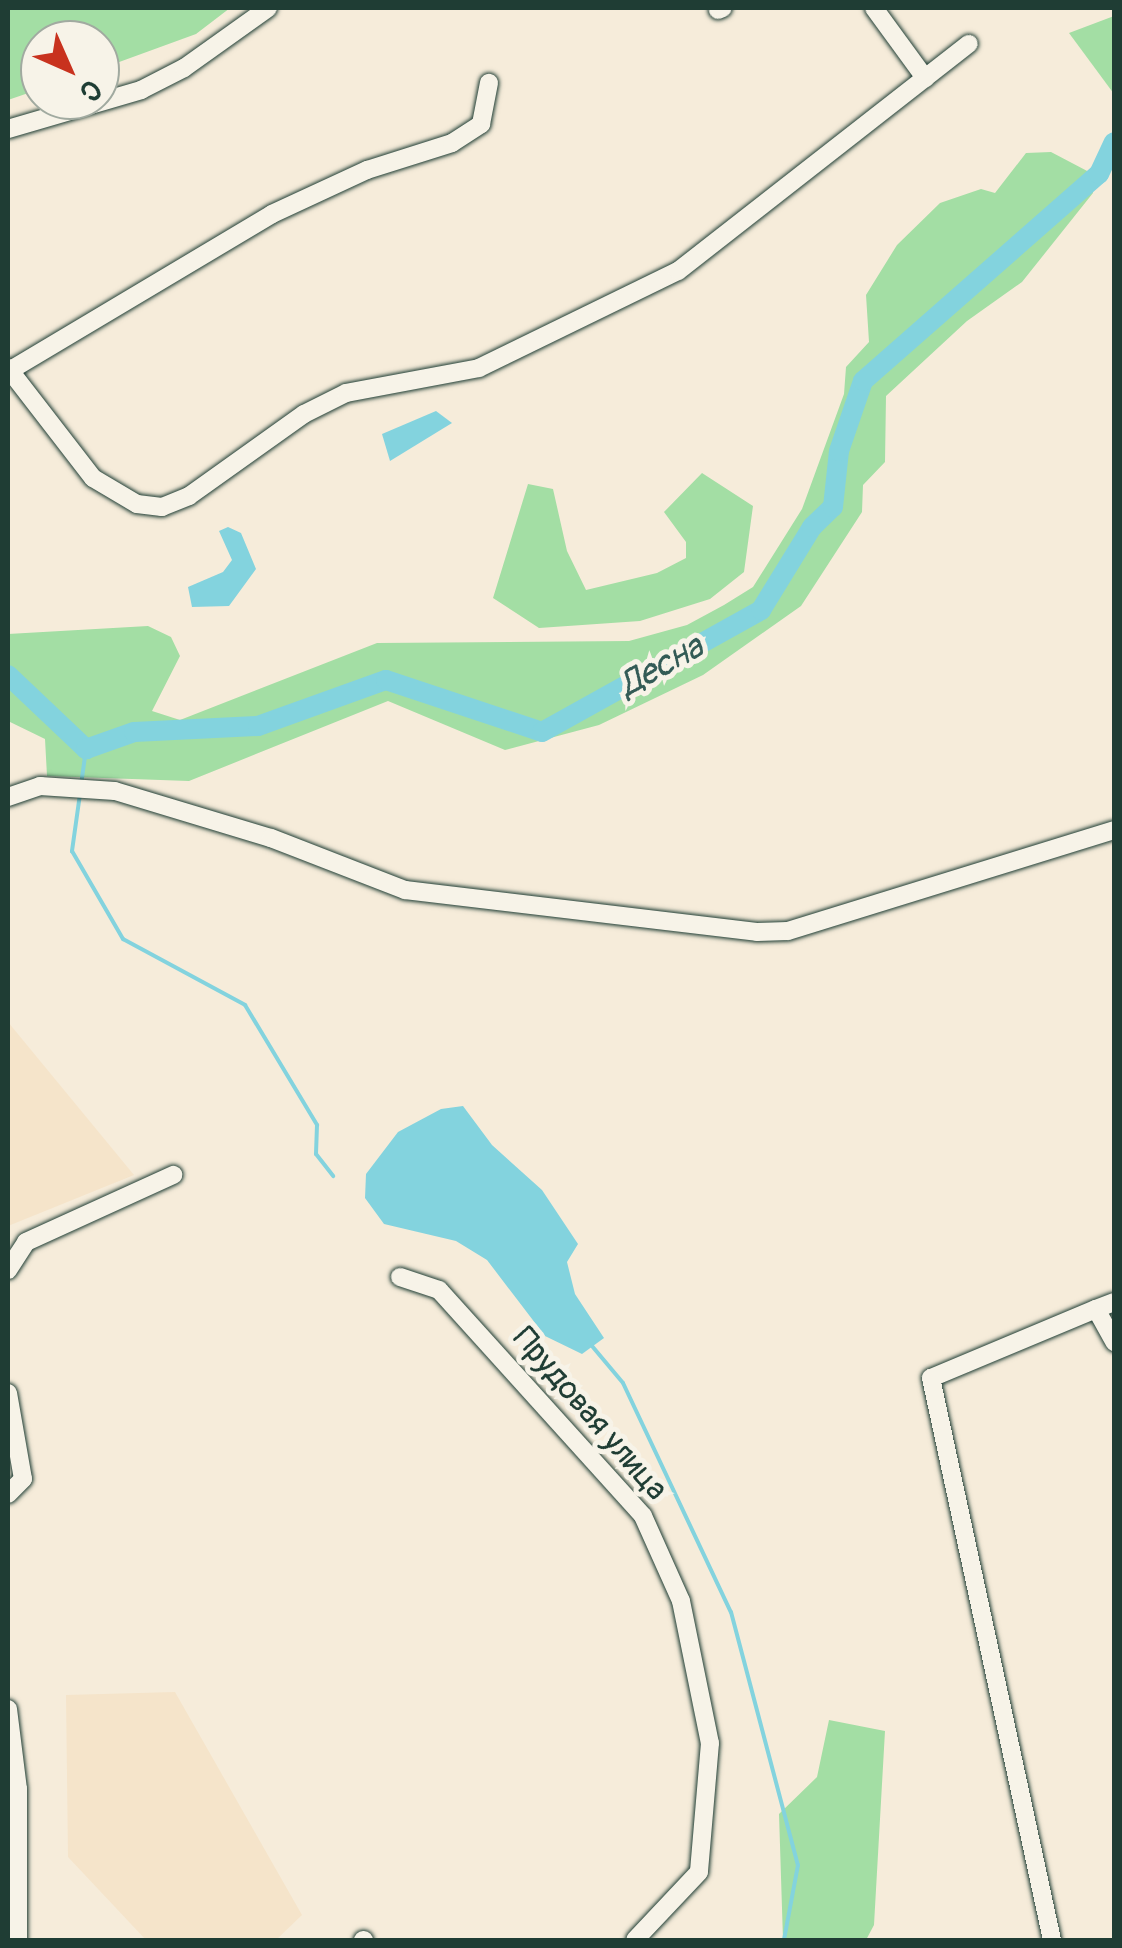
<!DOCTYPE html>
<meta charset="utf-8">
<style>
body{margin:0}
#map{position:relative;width:1122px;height:1948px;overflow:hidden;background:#f6ecda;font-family:Pangolin,sans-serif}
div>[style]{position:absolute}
.built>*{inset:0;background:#f5e4ca}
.green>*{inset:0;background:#a3dea4}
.water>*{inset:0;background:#83d3de}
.stream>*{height:4px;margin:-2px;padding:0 2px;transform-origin:2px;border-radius:2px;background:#83d3de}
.river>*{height:20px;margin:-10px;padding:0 10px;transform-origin:10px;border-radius:10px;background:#83d3de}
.roads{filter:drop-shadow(0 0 2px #1f3d34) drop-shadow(0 0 2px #1f3d34)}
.minor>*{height:18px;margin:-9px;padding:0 9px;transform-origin:9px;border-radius:9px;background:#f7f3e8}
span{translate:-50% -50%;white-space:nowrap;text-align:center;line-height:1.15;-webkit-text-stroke:10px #f7f3e8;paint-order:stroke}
.street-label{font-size:32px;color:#1f3d34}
.water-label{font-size:35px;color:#335b56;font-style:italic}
.frame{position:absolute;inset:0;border:10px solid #1f3d34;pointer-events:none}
.north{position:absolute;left:20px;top:20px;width:100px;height:100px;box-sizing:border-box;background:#f7f3e8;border:2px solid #a1aaa0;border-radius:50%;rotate:135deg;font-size:28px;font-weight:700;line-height:40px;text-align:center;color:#1f3d34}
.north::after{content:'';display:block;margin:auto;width:35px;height:45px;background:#c8321e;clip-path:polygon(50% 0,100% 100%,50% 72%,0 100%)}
</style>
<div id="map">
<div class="built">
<div style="clip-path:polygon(8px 1022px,134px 1175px,8px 1226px)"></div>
<div style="clip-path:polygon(175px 1692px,302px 1915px,276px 1940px,146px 1940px,68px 1857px,66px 1695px)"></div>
</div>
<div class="green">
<div style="clip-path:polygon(8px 8px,230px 8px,196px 34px,100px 69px,100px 40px,40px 40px,40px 89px,8px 100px)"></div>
<div style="clip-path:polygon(1114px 16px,1114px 94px,1069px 33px)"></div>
<div style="clip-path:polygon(1051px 152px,1091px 173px,1093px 193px,1022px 282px,967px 321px,886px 396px,885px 462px,863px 485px,862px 512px,801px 606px,703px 675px,599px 725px,505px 750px,388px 701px,189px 781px,47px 776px,45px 739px,8px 721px,8px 634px,148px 626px,171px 637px,180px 656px,152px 711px,180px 720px,377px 643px,629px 641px,687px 625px,724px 605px,753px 587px,802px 509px,844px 394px,846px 367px,869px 342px,866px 295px,897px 245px,940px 203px,981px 189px,995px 193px,1026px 153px)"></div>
<div style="clip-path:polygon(702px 473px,753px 506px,744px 572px,710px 599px,640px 621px,539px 628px,493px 598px,528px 484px,553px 489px,567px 551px,586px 590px,657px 573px,686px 558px,686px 542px,664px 512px)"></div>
<div style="clip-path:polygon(829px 1720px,885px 1731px,874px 1925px,866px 1940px,783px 1940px,779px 1814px,817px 1777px)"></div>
</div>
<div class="water">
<div style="clip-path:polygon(436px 411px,452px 423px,390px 461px,382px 434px)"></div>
<div style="clip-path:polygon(228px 527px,241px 533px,256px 569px,229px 606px,192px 607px,188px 587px,223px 572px,232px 560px,219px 531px)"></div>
<div style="clip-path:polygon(463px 1106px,492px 1145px,542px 1190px,578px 1244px,567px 1262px,575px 1294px,604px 1338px,582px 1354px,545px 1336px,487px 1260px,456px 1241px,384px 1224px,365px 1198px,366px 1174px,398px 1132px,441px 1109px)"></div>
</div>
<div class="stream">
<div style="left:81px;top:785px;width:36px;rotate:-82deg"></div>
<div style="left:80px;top:794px;width:58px;rotate:98deg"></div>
<div style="left:72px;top:851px;width:102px;rotate:59.9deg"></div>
<div style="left:123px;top:939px;width:139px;rotate:28.4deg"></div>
<div style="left:245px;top:1005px;width:140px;rotate:59deg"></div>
<div style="left:317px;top:1125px;width:29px;rotate:92deg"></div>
<div style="left:316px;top:1154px;width:28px;rotate:52deg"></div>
<div style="left:592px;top:1346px;width:48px;rotate:50deg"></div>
<div style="left:623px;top:1383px;width:253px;rotate:64.8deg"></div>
<div style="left:731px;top:1612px;width:262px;rotate:75.2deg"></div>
<div style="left:798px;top:1865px;width:76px;rotate:100.6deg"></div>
</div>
<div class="river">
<div style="left:8px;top:675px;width:108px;rotate:43.5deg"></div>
<div style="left:86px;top:749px;width:51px;rotate:-19.5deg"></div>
<div style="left:134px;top:732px;width:124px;rotate:-2.8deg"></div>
<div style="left:258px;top:726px;width:136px;rotate:-19.8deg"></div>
<div style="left:386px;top:680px;width:164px;rotate:18.4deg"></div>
<div style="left:542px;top:732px;width:251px;rotate:-29.1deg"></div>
<div style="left:761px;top:610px;width:97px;rotate:-58.4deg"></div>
<div style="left:812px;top:527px;width:29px;rotate:-44deg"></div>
<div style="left:833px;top:507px;width:56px;rotate:-83.9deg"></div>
<div style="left:839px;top:451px;width:74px;rotate:-71.1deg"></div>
<div style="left:863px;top:381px;width:314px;rotate:-41.3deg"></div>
<div style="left:1099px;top:174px;width:35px;rotate:-65deg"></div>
</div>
<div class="roads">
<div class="minor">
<div style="left:874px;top:8px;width:87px;rotate:53.9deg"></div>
<div style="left:718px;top:10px;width:5px;rotate:-22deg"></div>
<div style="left:8px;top:129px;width:139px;rotate:-16.3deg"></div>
<div style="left:141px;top:90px;width:48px;rotate:-27.1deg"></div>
<div style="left:184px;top:68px;width:103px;rotate:-35.5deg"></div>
<div style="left:8px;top:368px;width:139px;rotate:52.3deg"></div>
<div style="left:93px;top:478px;width:51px;rotate:30.6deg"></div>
<div style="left:137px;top:504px;width:25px;rotate:7deg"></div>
<div style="left:162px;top:507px;width:29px;rotate:-22deg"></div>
<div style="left:189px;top:496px;width:141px;rotate:-35.5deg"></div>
<div style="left:304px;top:414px;width:47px;rotate:-26.6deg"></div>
<div style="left:346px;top:393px;width:135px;rotate:-10.6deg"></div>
<div style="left:479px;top:368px;width:221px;rotate:-26deg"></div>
<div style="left:678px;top:271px;width:369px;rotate:-38deg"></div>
<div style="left:9px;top:371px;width:306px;rotate:-30.8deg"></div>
<div style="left:272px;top:214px;width:105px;rotate:-24.9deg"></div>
<div style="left:367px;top:170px;width:89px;rotate:-17.6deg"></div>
<div style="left:452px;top:143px;width:35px;rotate:-33deg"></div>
<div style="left:481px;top:124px;width:42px;rotate:-79deg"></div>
<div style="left:8px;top:797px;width:34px;rotate:-19deg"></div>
<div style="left:40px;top:786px;width:75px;rotate:3.8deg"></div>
<div style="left:115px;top:791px;width:163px;rotate:16.8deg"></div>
<div style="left:271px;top:838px;width:144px;rotate:21.2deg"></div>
<div style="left:405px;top:890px;width:354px;rotate:6.8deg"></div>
<div style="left:757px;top:932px;width:31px;rotate:-2deg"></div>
<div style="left:788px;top:931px;width:341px;rotate:-17.2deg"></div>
<div style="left:8px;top:1270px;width:33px;rotate:-57deg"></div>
<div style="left:26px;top:1242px;width:162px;rotate:-24.5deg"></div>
<div style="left:400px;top:1277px;width:41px;rotate:18.4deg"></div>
<div style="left:439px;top:1290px;width:304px;rotate:47.9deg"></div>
<div style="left:643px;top:1516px;width:93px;rotate:65.9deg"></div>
<div style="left:681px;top:1601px;width:145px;rotate:78.5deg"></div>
<div style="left:710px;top:1743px;width:129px;rotate:94.9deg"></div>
<div style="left:699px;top:1872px;width:93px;rotate:133.3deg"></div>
<div style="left:1096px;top:1309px;width:19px;rotate:-21deg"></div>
<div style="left:8px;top:1393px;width:87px;rotate:80.1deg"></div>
<div style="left:23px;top:1479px;width:21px;rotate:135deg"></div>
<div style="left:8px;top:1709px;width:81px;rotate:82.9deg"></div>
<div style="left:8px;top:1784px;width:11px;rotate:27deg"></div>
<div style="left:18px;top:1789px;width:151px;rotate:90deg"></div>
<div style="left:363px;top:1940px;width:1px"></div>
<div style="left:1052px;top:1940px;width:575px;rotate:-102.15deg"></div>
<div style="left:931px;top:1378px;width:179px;rotate:-22.7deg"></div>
<div style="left:1096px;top:1309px;width:38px;rotate:61deg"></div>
</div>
</div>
<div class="street-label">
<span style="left:590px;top:1414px;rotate:49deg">Прудовая улица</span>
</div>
<div class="water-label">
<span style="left:661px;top:666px;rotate:-29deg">Десна</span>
</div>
<div class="frame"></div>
<div class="north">С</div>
</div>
